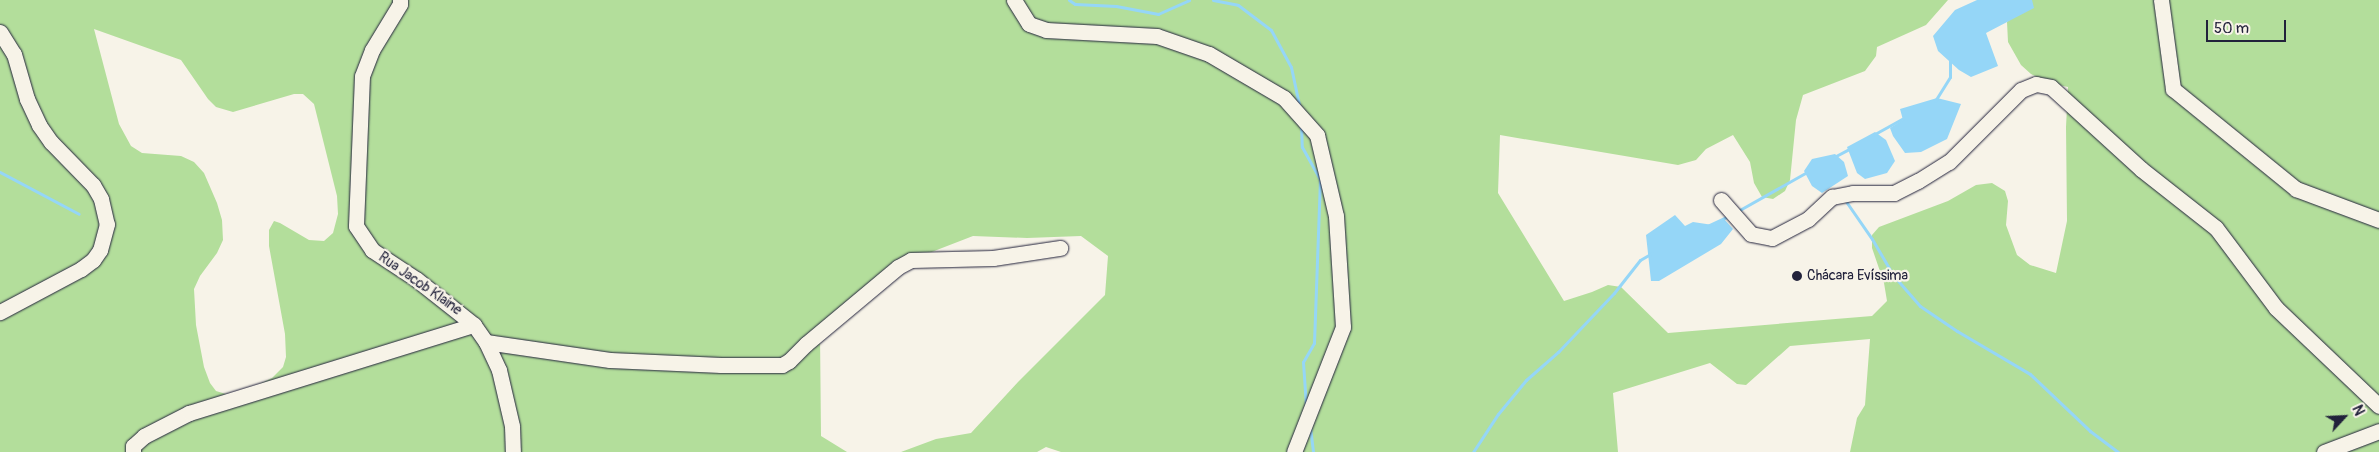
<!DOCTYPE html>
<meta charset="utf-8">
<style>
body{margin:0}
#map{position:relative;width:2379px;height:452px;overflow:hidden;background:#f7f3e8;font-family:Pangolin,sans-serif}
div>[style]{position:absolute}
.green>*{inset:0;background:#b3de9b}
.water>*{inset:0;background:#95d6f7}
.stream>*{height:3px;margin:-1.5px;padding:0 1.5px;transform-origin:1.5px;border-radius:1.5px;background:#95d6f7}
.roads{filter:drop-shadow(0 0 1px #22223b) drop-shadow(0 0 1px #22223b)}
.minor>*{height:15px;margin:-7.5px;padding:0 7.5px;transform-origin:7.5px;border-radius:7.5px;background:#f7f3e8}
.dots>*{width:14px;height:14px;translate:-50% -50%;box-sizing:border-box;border:2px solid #f7f3e8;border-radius:50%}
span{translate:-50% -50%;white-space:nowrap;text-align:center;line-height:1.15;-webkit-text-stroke:4.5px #f7f3e8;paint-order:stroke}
.poi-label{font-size:14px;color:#22223b}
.left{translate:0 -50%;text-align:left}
.street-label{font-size:14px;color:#22223b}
.north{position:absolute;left:2319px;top:392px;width:50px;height:50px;-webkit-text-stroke:4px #f7f3e8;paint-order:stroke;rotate:65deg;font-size:14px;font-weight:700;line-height:20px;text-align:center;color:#22223b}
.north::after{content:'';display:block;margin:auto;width:18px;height:22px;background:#22223b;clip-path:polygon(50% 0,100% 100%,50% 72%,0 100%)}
.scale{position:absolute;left:2206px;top:20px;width:80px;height:22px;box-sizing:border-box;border:2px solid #22223b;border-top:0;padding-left:6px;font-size:15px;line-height:18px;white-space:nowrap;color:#22223b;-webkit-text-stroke:4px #f7f3e8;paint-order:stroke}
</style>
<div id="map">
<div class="green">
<div style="clip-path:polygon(evenodd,0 0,1948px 0,1926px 25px,1877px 47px,1876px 56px,1865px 71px,1803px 95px,1796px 120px,1790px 180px,1785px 191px,1773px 199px,1762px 197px,1754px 183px,1750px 162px,1733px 135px,1706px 149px,1696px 160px,1678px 165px,1500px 135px,1498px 193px,1564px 301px,1592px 292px,1608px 285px,1621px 287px,1668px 333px,1872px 316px,1887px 301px,1884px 283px,1872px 248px,1872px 235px,1879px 227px,1948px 201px,1976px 185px,1992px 183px,2005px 191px,2008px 201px,2006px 225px,2017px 255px,2030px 265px,2056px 273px,2067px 221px,2066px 127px,2068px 87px,2049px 83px,2031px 74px,2021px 65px,2008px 42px,2007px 22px,2026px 0,2379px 0,2379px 452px,1850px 452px,1857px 418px,1865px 405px,1870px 339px,1790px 346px,1746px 385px,1737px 384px,1710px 363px,1613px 393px,1618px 452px,1061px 452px,1046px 447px,1037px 452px,901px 452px,936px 439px,971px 433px,1018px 382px,1105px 295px,1108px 256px,1081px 236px,1027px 238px,973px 236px,911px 260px,820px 333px,821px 436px,847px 452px,0 452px,0 0,94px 29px,181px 60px,208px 99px,216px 107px,233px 112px,294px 94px,303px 94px,314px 104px,337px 196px,338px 214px,333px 233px,324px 241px,309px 240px,280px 223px,274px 221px,269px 230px,269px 246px,285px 334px,286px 357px,283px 367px,272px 378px,242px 392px,226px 394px,216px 391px,210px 383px,204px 367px,196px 325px,194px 289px,200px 276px,217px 253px,223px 240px,222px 220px,217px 203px,204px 173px,194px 162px,181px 156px,142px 153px,131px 146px,119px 124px,94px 29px)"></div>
</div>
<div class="water">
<div style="clip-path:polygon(1977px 0,2032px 0,2034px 8px,1986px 33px,1998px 66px,1971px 77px,1959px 70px,1938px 51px,1933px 36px,1955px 10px)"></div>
<div style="clip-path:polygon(1937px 98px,1961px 104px,1947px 139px,1921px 152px,1905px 153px,1893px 136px,1890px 128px,1903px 120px,1900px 109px)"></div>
<div style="clip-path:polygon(1875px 132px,1886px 140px,1895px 161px,1887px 173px,1865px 179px,1857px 173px,1847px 147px)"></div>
<div style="clip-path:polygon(1835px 154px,1844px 162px,1848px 176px,1822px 193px,1812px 186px,1804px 171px,1812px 159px)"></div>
<div style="clip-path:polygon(1675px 215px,1685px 226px,1693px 222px,1713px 225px,1724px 219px,1733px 229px,1721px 244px,1659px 281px,1651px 281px,1646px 235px)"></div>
</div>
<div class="stream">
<div style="left:1069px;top:0;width:7px;rotate:34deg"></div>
<div style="left:1075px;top:4px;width:41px;rotate:2.8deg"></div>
<div style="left:1116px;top:6px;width:43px;rotate:10.8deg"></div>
<div style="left:1158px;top:14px;width:34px;rotate:-24deg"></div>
<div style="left:1213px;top:0;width:25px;rotate:11deg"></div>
<div style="left:1238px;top:5px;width:41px;rotate:37.1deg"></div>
<div style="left:1271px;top:30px;width:42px;rotate:61.6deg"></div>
<div style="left:1291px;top:67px;width:40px;rotate:78deg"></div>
<div style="left:1935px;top:101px;width:28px;rotate:-58deg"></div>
<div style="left:1950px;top:77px;width:17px;rotate:-90deg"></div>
<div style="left:1301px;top:124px;width:23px;rotate:88deg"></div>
<div style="left:1302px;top:147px;width:37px;rotate:61deg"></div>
<div style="left:1320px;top:179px;width:164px;rotate:92.1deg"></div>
<div style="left:1314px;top:343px;width:22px;rotate:120deg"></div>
<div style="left:1303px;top:362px;width:44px;rotate:86.1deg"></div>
<div style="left:1873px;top:135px;width:37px;rotate:-29deg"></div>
<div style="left:1834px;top:157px;width:19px;rotate:-28deg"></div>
<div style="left:0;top:172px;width:89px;rotate:28deg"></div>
<div style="left:1845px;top:200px;width:47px;rotate:55.3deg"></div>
<div style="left:1872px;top:239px;width:42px;rotate:59.7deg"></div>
<div style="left:1893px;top:275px;width:41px;rotate:48.9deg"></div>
<div style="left:1920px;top:306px;width:45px;rotate:34deg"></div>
<div style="left:1957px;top:331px;width:85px;rotate:30.5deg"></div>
<div style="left:2030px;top:374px;width:83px;rotate:43.5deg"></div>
<div style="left:2090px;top:431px;width:35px;rotate:37deg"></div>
<div style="left:1736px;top:212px;width:81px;rotate:-29.4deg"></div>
<div style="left:1707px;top:226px;width:23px;rotate:-25deg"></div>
<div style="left:1310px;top:427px;width:25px;rotate:83deg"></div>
<div style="left:1473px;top:452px;width:45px;rotate:-56.7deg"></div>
<div style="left:1498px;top:414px;width:44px;rotate:-50.5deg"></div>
<div style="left:1526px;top:380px;width:43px;rotate:-41.2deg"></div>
<div style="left:1558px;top:352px;width:81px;rotate:-46.5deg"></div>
<div style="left:1614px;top:293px;width:42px;rotate:-51.8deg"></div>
<div style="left:1640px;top:260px;width:14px;rotate:-30deg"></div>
</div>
<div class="roads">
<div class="minor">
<div style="left:400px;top:0;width:4px;rotate:90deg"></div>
<div style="left:400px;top:4px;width:54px;rotate:121.3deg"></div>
<div style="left:372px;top:50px;width:28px;rotate:111deg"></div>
<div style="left:362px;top:76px;width:150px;rotate:92.3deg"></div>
<div style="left:356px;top:226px;width:29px;rotate:56deg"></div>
<div style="left:372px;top:250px;width:53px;rotate:33.4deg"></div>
<div style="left:416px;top:279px;width:74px;rotate:38.4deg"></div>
<div style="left:474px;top:325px;width:21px;rotate:55deg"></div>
<div style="left:486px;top:342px;width:31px;rotate:65deg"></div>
<div style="left:499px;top:370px;width:57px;rotate:76.9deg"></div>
<div style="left:512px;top:426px;width:26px;rotate:88deg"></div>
<div style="left:1014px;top:0;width:28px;rotate:58deg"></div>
<div style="left:1029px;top:24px;width:18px;rotate:19deg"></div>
<div style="left:1046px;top:30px;width:111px;rotate:3.1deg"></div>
<div style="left:1157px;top:36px;width:55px;rotate:19.1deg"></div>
<div style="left:1209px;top:54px;width:87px;rotate:30.4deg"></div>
<div style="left:1284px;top:98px;width:50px;rotate:48.3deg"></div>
<div style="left:1317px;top:135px;width:83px;rotate:76.8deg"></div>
<div style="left:1336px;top:216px;width:111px;rotate:86.4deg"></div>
<div style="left:1343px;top:327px;width:134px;rotate:111.4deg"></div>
<div style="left:2161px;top:0;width:90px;rotate:82.3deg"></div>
<div style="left:2173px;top:89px;width:159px;rotate:39.1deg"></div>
<div style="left:2296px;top:189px;width:89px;rotate:20.5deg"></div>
<div style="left:0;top:32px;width:26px;rotate:58deg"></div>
<div style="left:14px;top:54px;width:47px;rotate:73.9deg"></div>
<div style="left:27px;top:99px;width:29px;rotate:65deg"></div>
<div style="left:39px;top:125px;width:21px;rotate:55deg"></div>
<div style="left:51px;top:142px;width:60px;rotate:45.7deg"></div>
<div style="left:93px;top:185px;width:16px;rotate:60deg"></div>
<div style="left:101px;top:199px;width:26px;rotate:77deg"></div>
<div style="left:107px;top:224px;width:27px;rotate:105deg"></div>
<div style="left:100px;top:250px;width:12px;rotate:125deg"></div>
<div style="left:93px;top:260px;width:15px;rotate:143deg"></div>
<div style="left:81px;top:269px;width:92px;rotate:152deg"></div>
<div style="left:1721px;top:200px;width:45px;rotate:48.6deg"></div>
<div style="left:1751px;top:234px;width:21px;rotate:11deg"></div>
<div style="left:1772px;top:238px;width:41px;rotate:-27.8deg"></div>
<div style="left:1808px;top:219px;width:33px;rotate:-43deg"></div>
<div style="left:1832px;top:197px;width:21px;rotate:-11deg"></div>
<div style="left:1853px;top:193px;width:41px"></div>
<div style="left:1894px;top:193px;width:27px;rotate:-27deg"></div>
<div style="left:1918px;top:181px;width:36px;rotate:-32deg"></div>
<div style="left:1949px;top:162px;width:102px;rotate:-45deg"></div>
<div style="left:2021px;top:90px;width:16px;rotate:-22deg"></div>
<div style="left:2036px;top:84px;width:15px;rotate:11deg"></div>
<div style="left:2051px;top:87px;width:122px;rotate:42.3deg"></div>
<div style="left:2141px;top:169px;width:95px;rotate:38.2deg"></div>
<div style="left:2216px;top:228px;width:100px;rotate:53.1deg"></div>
<div style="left:2276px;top:308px;width:142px;rotate:43.6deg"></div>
<div style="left:486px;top:342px;width:125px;rotate:8.3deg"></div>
<div style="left:610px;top:360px;width:111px;rotate:2.6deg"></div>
<div style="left:721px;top:365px;width:61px"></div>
<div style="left:782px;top:365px;width:8px;rotate:-30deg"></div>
<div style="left:789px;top:361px;width:24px;rotate:-45deg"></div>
<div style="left:806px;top:344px;width:120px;rotate:-39.9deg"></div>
<div style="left:898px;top:267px;width:15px;rotate:-28deg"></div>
<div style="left:911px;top:260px;width:82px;rotate:-1.4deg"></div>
<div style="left:993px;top:258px;width:68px;rotate:-8.5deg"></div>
<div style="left:133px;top:452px;width:6px;rotate:-90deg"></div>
<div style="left:133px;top:446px;width:15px;rotate:-42deg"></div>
<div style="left:144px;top:436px;width:51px;rotate:-27.1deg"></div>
<div style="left:189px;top:413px;width:298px;rotate:-17.2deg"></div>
<div style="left:2324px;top:452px;width:59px;rotate:-20.9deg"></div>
</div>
</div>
<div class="dots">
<div style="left:1797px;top:276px;background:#22223b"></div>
</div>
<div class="poi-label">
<span class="left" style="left:1807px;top:276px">Chácara Evíssima</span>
</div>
<div class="street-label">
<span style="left:420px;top:284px;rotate:35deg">Rua Jacob Klaine</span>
</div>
<div class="north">N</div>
<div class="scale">50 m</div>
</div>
